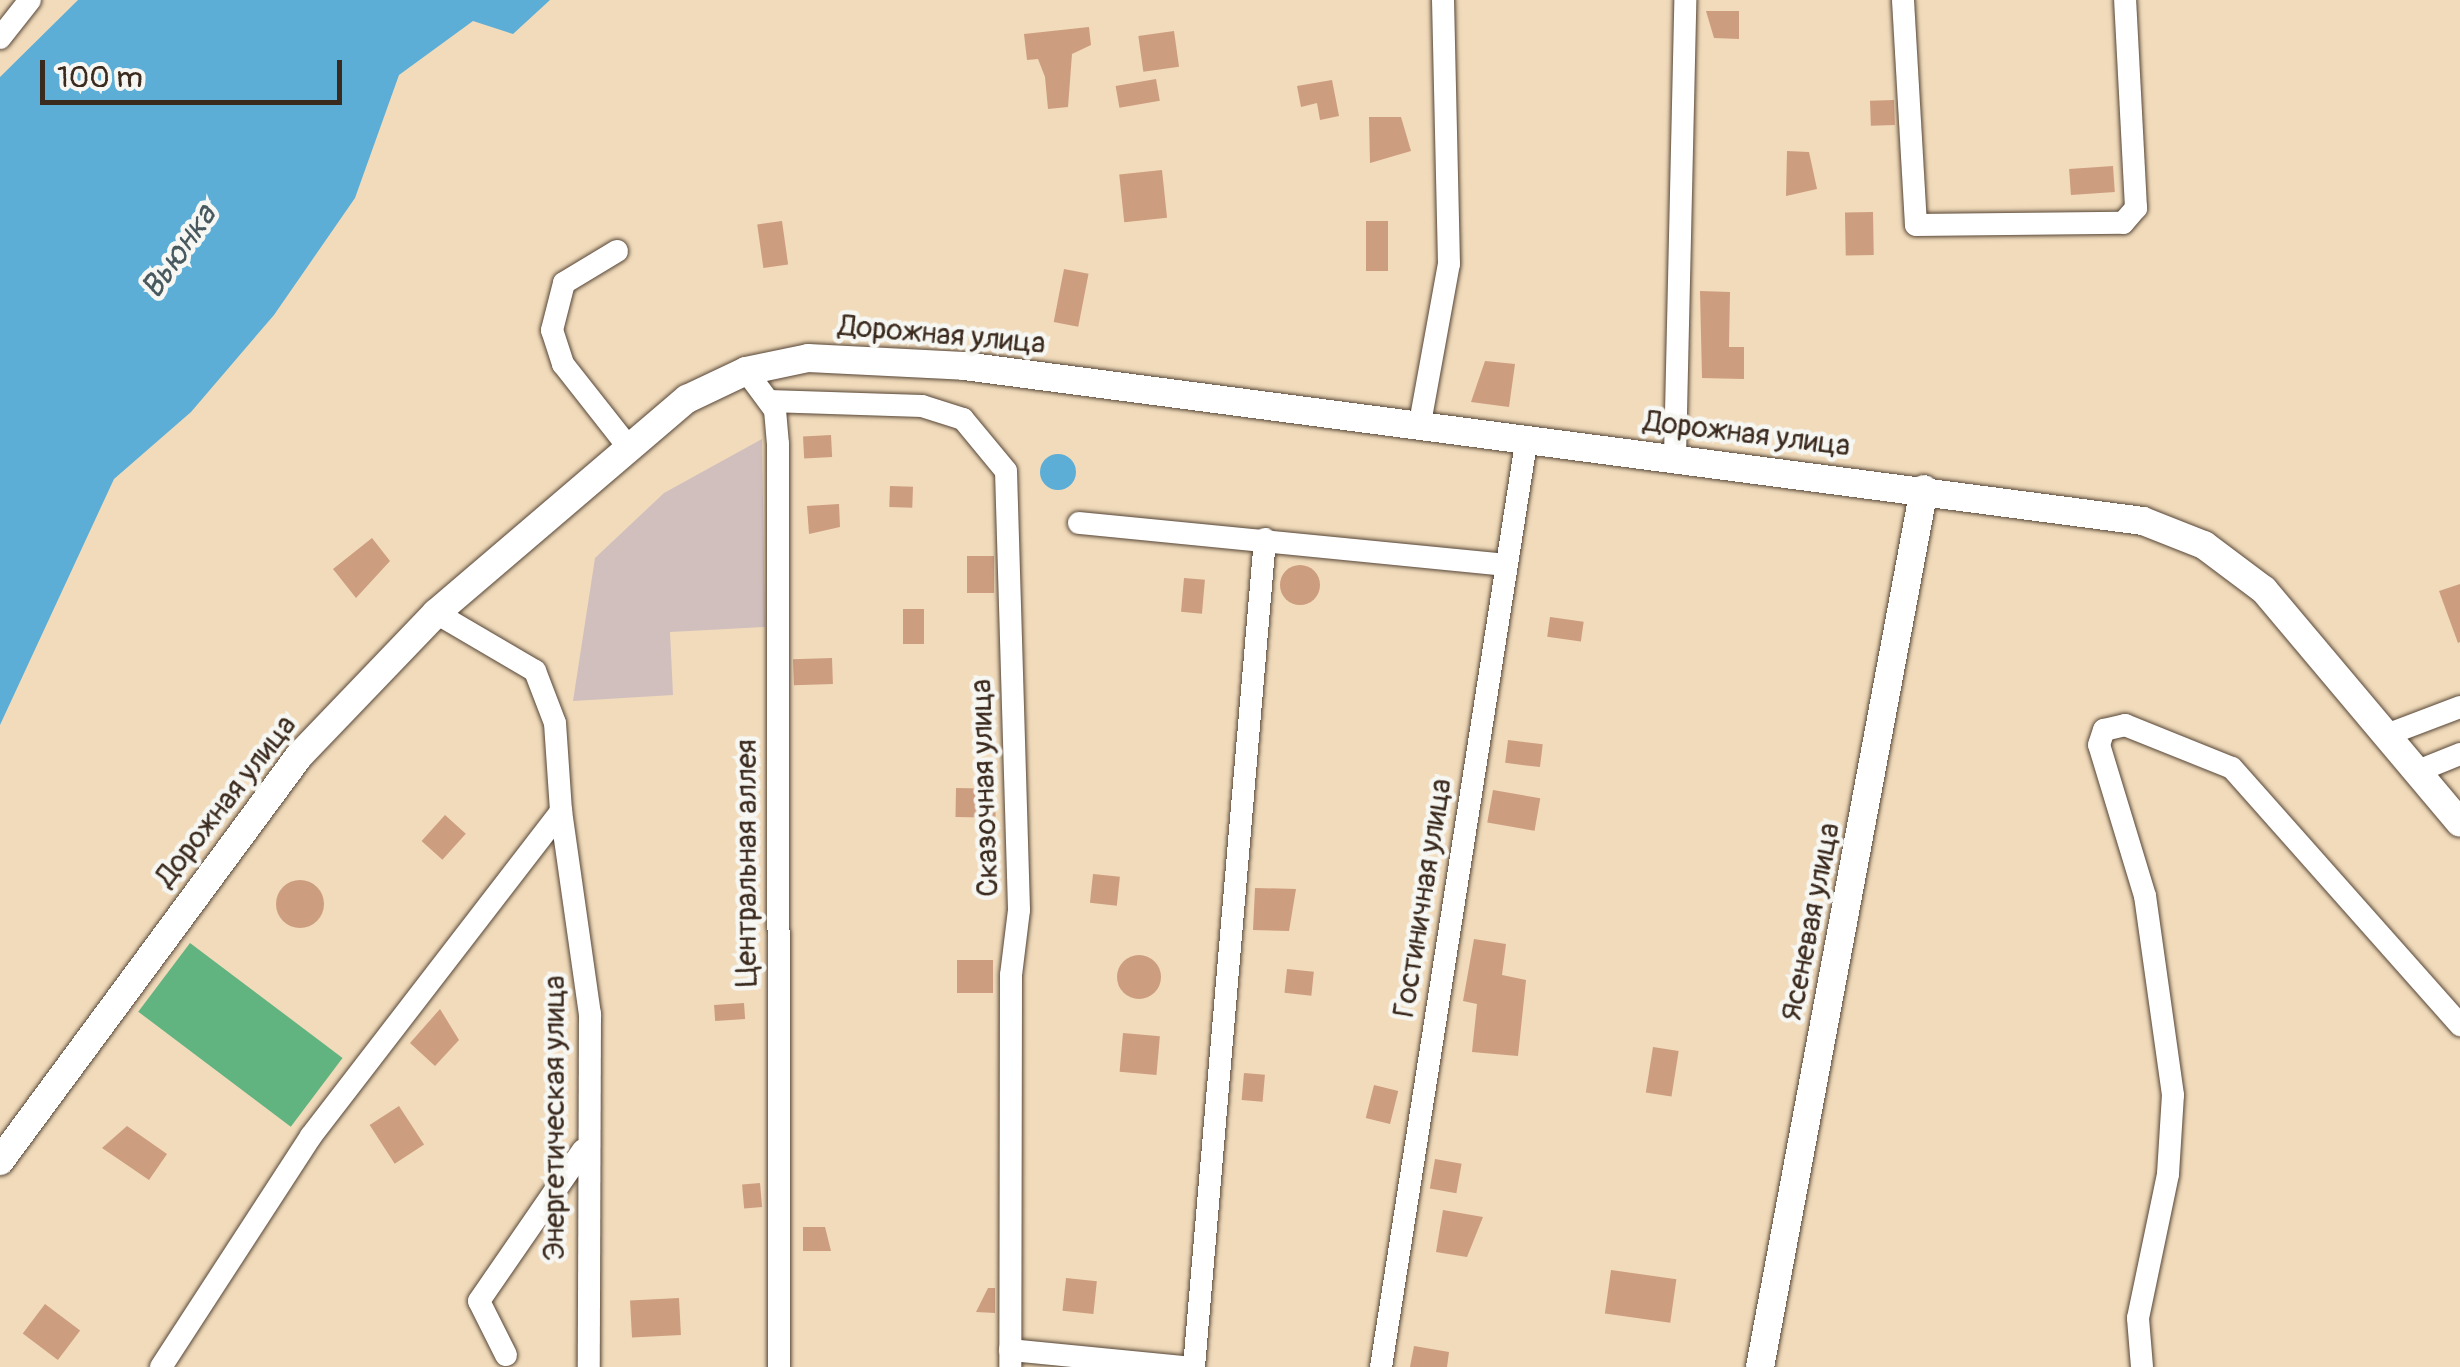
<!DOCTYPE html>
<meta charset="utf-8">
<style>
body{margin:0}
#map{position:relative;width:2460px;height:1367px;overflow:hidden;background:#f1dbbb;font-family:Pangolin,sans-serif}
div>[style]{position:absolute}
.industrial>*{inset:0;background:#d1bfbe}
.forest>*{inset:0;background:#61b380;transform-origin:0 0}
.water>*{inset:0;background:#5caed7}
.round{border-radius:50%}
.building>*{inset:0;background:#cd9d7f;transform-origin:0 0}
.roads{filter:drop-shadow(0 0 2px #564536) drop-shadow(0 0 2px #564536)}
.minor>*{height:22px;margin:-11px;padding:0 11px;transform-origin:11px;border-radius:11px;background:#fff}
.major>*{height:28px;margin:-14px;padding:0 14px;transform-origin:14px;border-radius:14px;background:#fff}
span{translate:-50% -50%;white-space:nowrap;text-align:center;line-height:1.15;-webkit-text-stroke:9px #f6f6f2;paint-order:stroke}
.street-label{font-size:30px;color:#3b2a1e}
.water-label{font-size:32px;color:#47585f;font-style:italic}
.scale{position:absolute;left:40px;top:60px;width:302px;height:45px;box-sizing:border-box;border:5px solid #3b2a1e;border-top:0;padding-left:12px;font-size:30px;line-height:35px;white-space:nowrap;color:#3b2a1e;-webkit-text-stroke:8px #f6f6f2;paint-order:stroke}
</style>
<div id="map">
<div class="industrial">
<div style="clip-path:polygon(762px 439px,765px 627px,670px 632px,673px 695px,573px 701px,595px 558px,664px 493px)"></div>
</div>
<div class="forest">
<div style="left:190px;top:943px;width:191px;height:86px;rotate:37deg"></div>
</div>
<div class="water">
<div style="clip-path:polygon(78px 0,550px 0,513px 34px,473px 21px,399px 75px,355px 198px,274px 315px,191px 412px,114px 479px,0 725px,0 77px)"></div>
<div class="round" style="left:1040px;top:454px;width:36px;height:36px"></div>
</div>
<div class="building">
<div style="clip-path:polygon(1706px 11px,1739px 11px,1739px 39px,1714px 38px)"></div>
<div style="clip-path:polygon(1089px 27px,1091px 45px,1072px 54px,1068px 107px,1048px 109px,1045px 77px,1038px 59px,1027px 60px,1024px 34px)"></div>
<div style="left:1174px;top:31px;width:36px;height:36px;rotate:82deg"></div>
<div style="left:1156px;top:79px;width:22px;height:41px;rotate:80deg"></div>
<div style="clip-path:polygon(1332px 80px,1339px 116px,1320px 120px,1317px 103px,1301px 107px,1297px 86px)"></div>
<div style="left:1894px;top:100px;width:25px;height:24px;rotate:88deg"></div>
<div style="clip-path:polygon(1369px 117px,1401px 117px,1411px 151px,1370px 163px)"></div>
<div style="clip-path:polygon(1787px 151px,1809px 152px,1817px 189px,1786px 196px)"></div>
<div style="left:2113px;top:166px;width:26px;height:44px;rotate:86deg"></div>
<div style="left:1162px;top:170px;width:48px;height:43px;rotate:84deg"></div>
<div style="left:1873px;top:212px;width:43px;height:28px;rotate:89deg"></div>
<div style="left:782px;top:221px;width:44px;height:25px;rotate:82deg"></div>
<div style="left:1366px;top:221px;width:22px;height:50px"></div>
<div style="left:1064px;top:269px;width:25px;height:54px;rotate:11deg"></div>
<div style="clip-path:polygon(1700px 291px,1730px 292px,1729px 347px,1744px 347px,1744px 379px,1702px 378px)"></div>
<div style="clip-path:polygon(1485px 361px,1515px 364px,1509px 407px,1471px 402px)"></div>
<div style="left:831px;top:435px;width:22px;height:28px;rotate:87deg"></div>
<div style="left:890px;top:486px;width:23px;height:21px;rotate:2deg"></div>
<div style="clip-path:polygon(839px 504px,840px 527px,809px 534px,807px 506px)"></div>
<div style="clip-path:polygon(372px 538px,390px 561px,356px 598px,333px 569px)"></div>
<div style="left:967px;top:556px;width:27px;height:37px"></div>
<div class="round" style="left:1280px;top:565px;width:40px;height:40px"></div>
<div style="left:1184px;top:578px;width:21px;height:34px;rotate:5deg"></div>
<div style="clip-path:polygon(2460px 584px,2460px 642px,2458px 643px,2439px 591px)"></div>
<div style="left:903px;top:609px;width:21px;height:35px"></div>
<div style="left:1550px;top:617px;width:34px;height:20px;rotate:8deg"></div>
<div style="left:832px;top:658px;width:26px;height:39px;rotate:88deg"></div>
<div style="left:1508px;top:740px;width:35px;height:23px;rotate:7deg"></div>
<div style="left:956px;top:788px;width:40px;height:29px;rotate:1deg"></div>
<div style="left:1493px;top:790px;width:48px;height:33px;rotate:10deg"></div>
<div style="left:445px;top:815px;width:28px;height:35px;rotate:42deg"></div>
<div style="left:1093px;top:874px;width:27px;height:29px;rotate:6deg"></div>
<div class="round" style="left:276px;top:880px;width:48px;height:48px"></div>
<div style="clip-path:polygon(1255px 888px,1296px 889px,1289px 931px,1253px 930px)"></div>
<div style="clip-path:polygon(1474px 939px,1506px 944px,1502px 975px,1526px 980px,1518px 1056px,1472px 1052px,1477px 1004px,1463px 1001px)"></div>
<div class="round" style="left:1117px;top:955px;width:44px;height:44px"></div>
<div style="left:957px;top:960px;width:36px;height:33px"></div>
<div style="left:1287px;top:969px;width:27px;height:24px;rotate:6deg"></div>
<div style="left:744px;top:1003px;width:16px;height:30px;rotate:86deg"></div>
<div style="clip-path:polygon(440px 1009px,459px 1040px,435px 1066px,410px 1043px)"></div>
<div style="left:1123px;top:1033px;width:37px;height:39px;rotate:5deg"></div>
<div style="left:1653px;top:1047px;width:26px;height:46px;rotate:9deg"></div>
<div style="left:1244px;top:1073px;width:21px;height:27px;rotate:5deg"></div>
<div style="left:1374px;top:1085px;width:25px;height:34px;rotate:14deg"></div>
<div style="left:399px;top:1106px;width:46px;height:35px;rotate:57deg"></div>
<div style="clip-path:polygon(127px 1126px,167px 1154px,149px 1180px,102px 1148px)"></div>
<div style="left:1435px;top:1159px;width:27px;height:30px;rotate:10deg"></div>
<div style="left:760px;top:1183px;width:24px;height:18px;rotate:85deg"></div>
<div style="clip-path:polygon(1443px 1210px,1483px 1217px,1467px 1257px,1436px 1252px)"></div>
<div style="clip-path:polygon(803px 1227px,825px 1227px,831px 1251px,803px 1251px)"></div>
<div style="left:1611px;top:1270px;width:66px;height:44px;rotate:8deg"></div>
<div style="left:1066px;top:1278px;width:31px;height:33px;rotate:6deg"></div>
<div style="clip-path:polygon(988px 1288px,995px 1288px,995px 1313px,976px 1312px)"></div>
<div style="left:679px;top:1298px;width:37px;height:49px;rotate:87deg"></div>
<div style="left:45px;top:1304px;width:44px;height:37px;rotate:37deg"></div>
<div style="clip-path:polygon(1414px 1346px,1449px 1352px,1447px 1367px,1410px 1367px)"></div>
</div>
<div class="roads">
<div class="minor">
<div style="left:1903px;top:0;width:225px;rotate:86.7deg"></div>
<div style="left:1916px;top:225px;width:207px;rotate:-0.6deg"></div>
<div style="left:2123px;top:223px;width:20px;rotate:-49deg"></div>
<div style="left:2136px;top:208px;width:208px;rotate:-93deg"></div>
<div style="left:0;top:38px;width:48px;rotate:-51.7deg"></div>
<div style="left:617px;top:251px;width:62px;rotate:148.9deg"></div>
<div style="left:564px;top:283px;width:49px;rotate:104.3deg"></div>
<div style="left:552px;top:330px;width:36px;rotate:72deg"></div>
<div style="left:563px;top:364px;width:102px;rotate:51.8deg"></div>
<div style="left:746px;top:371px;width:49px;rotate:53.4deg"></div>
<div style="left:775px;top:410px;width:34px;rotate:85deg"></div>
<div style="left:778px;top:444px;width:923px;rotate:89.94deg"></div>
<div style="left:769px;top:401px;width:153px;rotate:1.9deg"></div>
<div style="left:922px;top:406px;width:43px;rotate:17.6deg"></div>
<div style="left:963px;top:419px;width:67px;rotate:50.4deg"></div>
<div style="left:1006px;top:471px;width:439px;rotate:88.3deg"></div>
<div style="left:1019px;top:910px;width:65px;rotate:97deg"></div>
<div style="left:1011px;top:975px;width:392px;rotate:90.1deg"></div>
<div style="left:1420px;top:423px;width:162px;rotate:-79.7deg"></div>
<div style="left:1449px;top:264px;width:264px;rotate:-91.3deg"></div>
<div style="left:1675px;top:457px;width:457px;rotate:-88.7deg"></div>
<div style="left:1079px;top:523px;width:429px;rotate:5.6deg"></div>
<div style="left:2389px;top:734px;width:76px;rotate:-20.8deg"></div>
<div style="left:2418px;top:771px;width:45px;rotate:-22deg"></div>
<div style="left:561px;top:811px;width:205px;rotate:81.9deg"></div>
<div style="left:590px;top:1014px;width:353px;rotate:90.2deg"></div>
<div style="left:1010px;top:1350px;width:175px;rotate:5.6deg"></div>
<div style="left:506px;top:1355px;width:60px;rotate:-116.6deg"></div>
<div style="left:479px;top:1301px;width:183px;rotate:-55.4deg"></div>
<div style="left:161px;top:1367px;width:275px;rotate:-57deg"></div>
<div style="left:311px;top:1136px;width:410px;rotate:-52.4deg"></div>
<div style="left:561px;top:811px;width:88px;rotate:-93.9deg"></div>
<div style="left:555px;top:723px;width:56px;rotate:-111deg"></div>
<div style="left:535px;top:671px;width:115px;rotate:-149.6deg"></div>
<div style="left:1194px;top:1367px;width:831px;rotate:-85.1deg"></div>
<div style="left:1381px;top:1367px;width:941px;rotate:-81.08deg"></div>
<div style="left:2142px;top:1367px;width:49px;rotate:-94.7deg"></div>
<div style="left:2138px;top:1318px;width:147px;rotate:-78.2deg"></div>
<div style="left:2168px;top:1174px;width:79px;rotate:-86.4deg"></div>
<div style="left:2173px;top:1095px;width:201px;rotate:-98deg"></div>
<div style="left:2145px;top:896px;width:158px;rotate:-106.9deg"></div>
<div style="left:2099px;top:745px;width:16px;rotate:-72deg"></div>
<div style="left:2104px;top:730px;width:22px;rotate:-13deg"></div>
<div style="left:2125px;top:725px;width:115px;rotate:21.9deg"></div>
<div style="left:2232px;top:768px;width:344px;rotate:48.4deg"></div>
</div>
<div class="major">
<div style="left:0;top:1161px;width:503px;rotate:-53.56deg"></div>
<div style="left:299px;top:756px;width:198px;rotate:-46.2deg"></div>
<div style="left:436px;top:613px;width:330px;rotate:-40.5deg"></div>
<div style="left:687px;top:399px;width:65px;rotate:-25.4deg"></div>
<div style="left:746px;top:371px;width:63px;rotate:-11.8deg"></div>
<div style="left:808px;top:358px;width:156px;rotate:2.9deg"></div>
<div style="left:964px;top:366px;width:1189px;rotate:7.49deg"></div>
<div style="left:2143px;top:521px;width:66px;rotate:21.5deg"></div>
<div style="left:2204px;top:545px;width:75px;rotate:36.9deg"></div>
<div style="left:2264px;top:590px;width:304px;rotate:49.9deg"></div>
<div style="left:1760px;top:1367px;width:893px;rotate:-79.42deg"></div>
</div>
</div>
<div class="street-label">
<span style="left:942px;top:335px;rotate:5deg">Дорожная улица</span>
<span style="left:1747px;top:434px;rotate:7deg">Дорожная улица</span>
<span style="left:985px;top:788px;rotate:-92deg">Сказочная улица</span>
<span style="left:226px;top:801px;rotate:-52deg">Дорожная улица</span>
<span style="left:747px;top:863px;rotate:-90deg">Центральная аллея</span>
<span style="left:1423px;top:898px;rotate:-81deg">Гостиничная улица</span>
<span style="left:1811px;top:922px;rotate:-79deg">Ясеневая улица</span>
<span style="left:555px;top:1118px;rotate:-90deg">Энергетическая улица</span>
</div>
<div class="water-label">
<span style="left:179px;top:252px;rotate:-55deg">Вьюнка</span>
</div>
<div class="scale">100 m</div>
</div>
